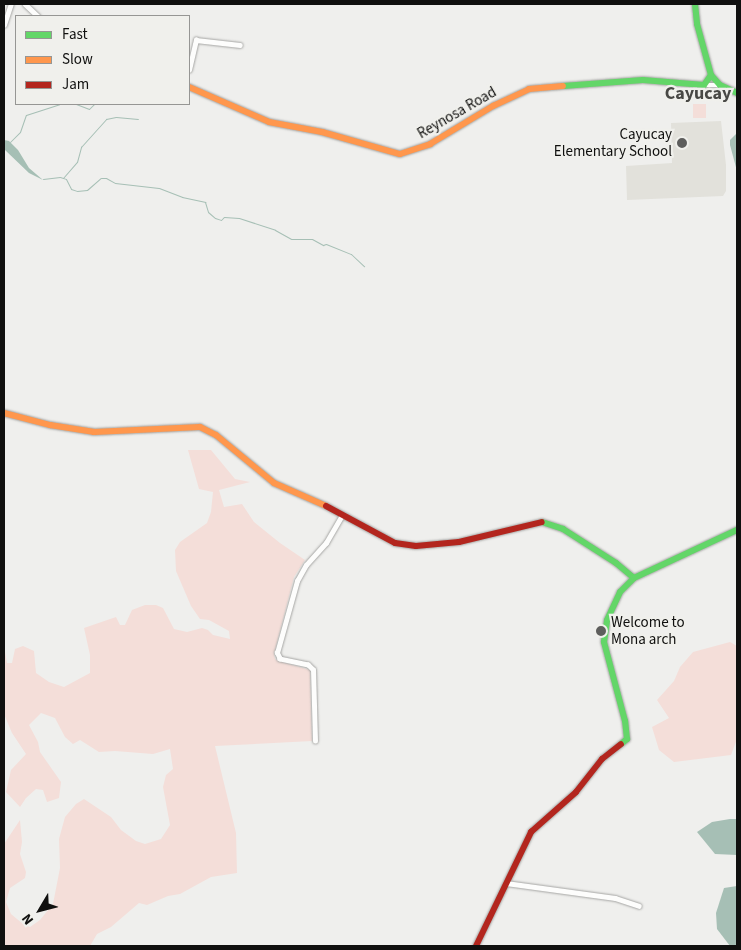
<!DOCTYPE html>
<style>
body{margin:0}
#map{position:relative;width:741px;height:950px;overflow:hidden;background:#efefed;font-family:"Source Sans 3",sans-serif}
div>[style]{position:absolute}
.built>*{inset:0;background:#e2e1db}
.green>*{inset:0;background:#f4ded9;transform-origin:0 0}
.water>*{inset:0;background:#a6bfb5}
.stream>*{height:1px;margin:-0.5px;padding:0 0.5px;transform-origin:0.5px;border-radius:0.5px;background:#a6bfb5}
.roads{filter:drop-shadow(0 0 1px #a6a6a4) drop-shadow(0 0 1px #a6a6a4)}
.street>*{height:4.5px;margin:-2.25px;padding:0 2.25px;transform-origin:2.25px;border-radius:2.25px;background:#fdfdfc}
.fast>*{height:6px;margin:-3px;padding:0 3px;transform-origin:3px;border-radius:3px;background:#63d668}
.slow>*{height:6px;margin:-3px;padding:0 3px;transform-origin:3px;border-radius:3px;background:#ff974d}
.jam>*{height:6px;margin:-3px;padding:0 3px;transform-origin:3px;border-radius:3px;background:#b3261e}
.dots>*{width:14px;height:14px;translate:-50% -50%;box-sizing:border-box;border:2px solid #f0f0ec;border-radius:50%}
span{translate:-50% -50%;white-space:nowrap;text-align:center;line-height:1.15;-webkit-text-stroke:4.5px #f0f0ec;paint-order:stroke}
.street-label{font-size:15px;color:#10100f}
.poi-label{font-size:15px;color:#10100f}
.right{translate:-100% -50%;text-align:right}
.left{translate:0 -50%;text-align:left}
.quarter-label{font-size:18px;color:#484845;font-weight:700}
.frame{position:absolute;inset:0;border:5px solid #10100f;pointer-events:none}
.legend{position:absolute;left:15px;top:15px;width:175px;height:90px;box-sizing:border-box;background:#f0f0ec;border:1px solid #969694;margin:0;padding:6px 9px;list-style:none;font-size:15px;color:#10100f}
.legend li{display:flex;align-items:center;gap:10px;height:25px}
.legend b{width:25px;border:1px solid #969694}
.north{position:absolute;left:15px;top:885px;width:50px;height:50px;-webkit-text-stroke:4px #f0f0ec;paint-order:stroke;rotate:233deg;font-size:14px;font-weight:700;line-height:20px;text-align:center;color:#10100f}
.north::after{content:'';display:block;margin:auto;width:18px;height:22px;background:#10100f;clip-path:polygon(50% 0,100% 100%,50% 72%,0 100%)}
</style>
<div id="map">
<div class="built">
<div style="clip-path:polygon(721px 121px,726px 165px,726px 191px,723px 196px,627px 200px,626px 166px,672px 163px,671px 123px)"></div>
</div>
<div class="green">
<div style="left:693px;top:104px;width:13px;height:14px"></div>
<div style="clip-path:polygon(188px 450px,211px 450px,235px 479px,250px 482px,219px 490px,224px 507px,242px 504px,254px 522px,280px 543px,305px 560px,294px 577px,274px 654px,275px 659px,279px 661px,310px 670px,312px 741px,215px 746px,236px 833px,237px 873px,211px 877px,180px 894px,168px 896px,147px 905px,139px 903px,111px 927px,97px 934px,90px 946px,4px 946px,4px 844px,20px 820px,22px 842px,20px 854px,26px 872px,25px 878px,10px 888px,6px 902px,11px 914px,23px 924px,30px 927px,40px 920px,53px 904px,60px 868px,59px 839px,65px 817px,76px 804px,84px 799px,111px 817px,121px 830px,136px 841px,145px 844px,161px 839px,170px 825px,163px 787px,166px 775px,173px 769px,170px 749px,153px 754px,115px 751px,99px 752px,80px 740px,73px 744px,65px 737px,55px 718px,41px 713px,29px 725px,38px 742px,40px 752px,61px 782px,59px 798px,47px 802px,43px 790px,36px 789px,26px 798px,20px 807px,6px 792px,11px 770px,26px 754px,12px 733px,4px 714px,4px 646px,7px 663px,12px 663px,15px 649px,23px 646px,34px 651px,36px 673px,49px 682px,64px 687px,90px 673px,90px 655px,84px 628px,116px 617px,120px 625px,125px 625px,132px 610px,145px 605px,156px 605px,163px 608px,174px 629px,187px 632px,202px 628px,208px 630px,213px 635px,230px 639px,229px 631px,209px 620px,200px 619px,191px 606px,176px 571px,175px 550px,180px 542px,207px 523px,211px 512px,213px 492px,199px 489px)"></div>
<div style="clip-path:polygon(730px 642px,737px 646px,737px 739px,731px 755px,674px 762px,659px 750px,652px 727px,669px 718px,657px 700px,674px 681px,680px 667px,693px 652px)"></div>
</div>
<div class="water">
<div style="clip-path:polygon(737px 133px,737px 171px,730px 145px,730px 140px)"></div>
<div style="clip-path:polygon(4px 140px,9px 141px,18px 150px,29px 168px,43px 180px,29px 173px,5px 150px)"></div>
<div style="clip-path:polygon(730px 819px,737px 819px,737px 855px,715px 854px,697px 832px,712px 822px)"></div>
<div style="clip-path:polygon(737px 886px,737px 946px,730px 946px,717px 929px,716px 913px,724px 888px)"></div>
</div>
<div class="stream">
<div style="left:76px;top:104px;width:14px;rotate:21deg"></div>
<div style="left:89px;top:109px;width:7px;rotate:-45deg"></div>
<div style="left:10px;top:142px;width:14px;rotate:-45deg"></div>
<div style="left:20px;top:132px;width:18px;rotate:-71deg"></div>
<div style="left:26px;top:115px;width:35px;rotate:-18deg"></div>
<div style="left:63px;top:178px;width:21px;rotate:-49deg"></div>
<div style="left:77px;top:162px;width:16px;rotate:-75deg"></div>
<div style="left:81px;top:147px;width:38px;rotate:-48deg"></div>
<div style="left:106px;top:119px;width:10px;rotate:-11deg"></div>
<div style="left:116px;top:117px;width:22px;rotate:5deg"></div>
<div style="left:43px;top:179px;width:17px;rotate:-7deg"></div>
<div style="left:60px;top:177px;width:6px;rotate:18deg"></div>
<div style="left:66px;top:179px;width:11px;rotate:63deg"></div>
<div style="left:71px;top:189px;width:6px;rotate:18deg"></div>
<div style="left:77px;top:191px;width:10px;rotate:-6deg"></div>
<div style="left:87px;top:190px;width:18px;rotate:-41deg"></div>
<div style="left:101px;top:178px;width:5px"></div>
<div style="left:106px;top:178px;width:10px;rotate:29deg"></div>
<div style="left:115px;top:183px;width:44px;rotate:6.5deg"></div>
<div style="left:159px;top:188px;width:25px;rotate:21deg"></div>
<div style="left:182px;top:197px;width:24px;rotate:12deg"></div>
<div style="left:205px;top:202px;width:10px;rotate:73deg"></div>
<div style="left:208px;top:212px;width:9px;rotate:41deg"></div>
<div style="left:215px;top:218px;width:6px;rotate:18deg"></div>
<div style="left:221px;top:220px;width:4px;rotate:-45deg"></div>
<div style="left:224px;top:217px;width:15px;rotate:4deg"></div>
<div style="left:239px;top:218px;width:38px;rotate:18deg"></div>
<div style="left:275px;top:230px;width:18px;rotate:29deg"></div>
<div style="left:291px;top:239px;width:21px"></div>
<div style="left:312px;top:239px;width:13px;rotate:29deg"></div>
<div style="left:323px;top:245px;width:3px;rotate:-18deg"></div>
<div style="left:326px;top:244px;width:27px;rotate:22deg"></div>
<div style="left:351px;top:254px;width:18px;rotate:43deg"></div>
</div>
<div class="roads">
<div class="street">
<div style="left:25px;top:4px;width:18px;rotate:43deg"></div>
<div style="left:4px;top:25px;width:22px;rotate:-72deg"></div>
<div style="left:189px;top:70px;width:31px;rotate:-77deg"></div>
<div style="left:196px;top:40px;width:44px;rotate:6.5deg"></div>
<div style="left:704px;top:85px;width:16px"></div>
<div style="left:315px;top:741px;width:71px;rotate:-91.6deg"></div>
<div style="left:313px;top:670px;width:7px;rotate:-135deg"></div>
<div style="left:308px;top:665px;width:29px;rotate:-168deg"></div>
<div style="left:280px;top:659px;width:7px;rotate:-117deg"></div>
<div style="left:277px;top:653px;width:75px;rotate:-74.5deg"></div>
<div style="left:297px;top:581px;width:18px;rotate:-61deg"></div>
<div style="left:306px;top:565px;width:30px;rotate:-48deg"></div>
<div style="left:326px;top:543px;width:32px;rotate:-60deg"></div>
<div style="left:506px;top:883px;width:110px;rotate:7.8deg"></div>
<div style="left:615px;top:898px;width:25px;rotate:18deg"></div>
</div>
<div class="fast">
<div style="left:695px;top:4px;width:20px;rotate:84deg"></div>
<div style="left:697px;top:24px;width:53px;rotate:74.6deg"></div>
<div style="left:711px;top:75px;width:13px;rotate:48deg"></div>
<div style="left:720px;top:85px;width:19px;rotate:25deg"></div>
<div style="left:563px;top:86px;width:80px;rotate:-4.3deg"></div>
<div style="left:643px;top:80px;width:61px;rotate:4.7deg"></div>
<div style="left:704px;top:85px;width:12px;rotate:-55deg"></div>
<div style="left:542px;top:522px;width:22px;rotate:18deg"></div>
<div style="left:563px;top:529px;width:63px;rotate:32.7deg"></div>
<div style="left:616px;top:563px;width:23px;rotate:40deg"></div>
<div style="left:621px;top:744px;width:8px;rotate:-40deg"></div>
<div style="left:627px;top:739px;width:18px;rotate:-96deg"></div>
<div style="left:625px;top:721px;width:82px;rotate:-104.9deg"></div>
<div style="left:604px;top:642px;width:22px;rotate:-82deg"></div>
<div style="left:607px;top:620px;width:31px;rotate:-65deg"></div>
<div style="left:620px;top:592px;width:20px;rotate:-45deg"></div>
<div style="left:634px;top:578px;width:114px;rotate:-25deg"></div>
</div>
<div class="slow">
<div style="left:189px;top:87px;width:87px;rotate:23.6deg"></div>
<div style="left:269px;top:122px;width:54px;rotate:10.7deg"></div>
<div style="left:322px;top:132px;width:81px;rotate:15.8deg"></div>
<div style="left:400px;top:154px;width:32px;rotate:-18deg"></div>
<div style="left:430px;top:144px;width:74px;rotate:-31.1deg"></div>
<div style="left:493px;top:106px;width:40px;rotate:-25deg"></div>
<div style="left:529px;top:89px;width:34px;rotate:-5deg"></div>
<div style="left:4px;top:413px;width:48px;rotate:14.6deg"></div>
<div style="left:50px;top:425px;width:45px;rotate:9deg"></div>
<div style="left:94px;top:432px;width:106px;rotate:-2.7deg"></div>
<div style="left:200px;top:427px;width:18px;rotate:27deg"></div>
<div style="left:216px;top:435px;width:75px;rotate:39.6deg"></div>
<div style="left:274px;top:483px;width:57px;rotate:23.9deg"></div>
</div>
<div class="jam">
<div style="left:326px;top:506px;width:78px;rotate:28.2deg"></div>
<div style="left:395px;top:543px;width:21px;rotate:8deg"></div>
<div style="left:416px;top:546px;width:43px;rotate:-5.3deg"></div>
<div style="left:459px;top:542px;width:85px;rotate:-13.5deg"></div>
<div style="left:476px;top:946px;width:127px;rotate:-64.2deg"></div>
<div style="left:531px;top:832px;width:60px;rotate:-41.6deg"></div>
<div style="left:576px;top:792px;width:42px;rotate:-51.8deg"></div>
<div style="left:602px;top:759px;width:24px;rotate:-38deg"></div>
</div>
</div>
<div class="dots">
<div style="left:682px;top:143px;background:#5e5e5d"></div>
<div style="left:601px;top:631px;background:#5e5e5d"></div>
</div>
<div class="street-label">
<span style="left:457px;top:113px;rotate:-30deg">Reynosa Road</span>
</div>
<div class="poi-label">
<span class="right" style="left:672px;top:143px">Cayucay<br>Elementary School</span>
<span class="left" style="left:611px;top:631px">Welcome to<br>Mona arch</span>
</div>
<div class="quarter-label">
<span style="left:698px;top:94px">Cayucay</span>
</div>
<div class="frame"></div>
<ul class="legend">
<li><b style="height:6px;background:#63d668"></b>Fast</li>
<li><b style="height:6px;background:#ff974d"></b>Slow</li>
<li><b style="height:6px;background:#b3261e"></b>Jam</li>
</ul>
<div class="north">N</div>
</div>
